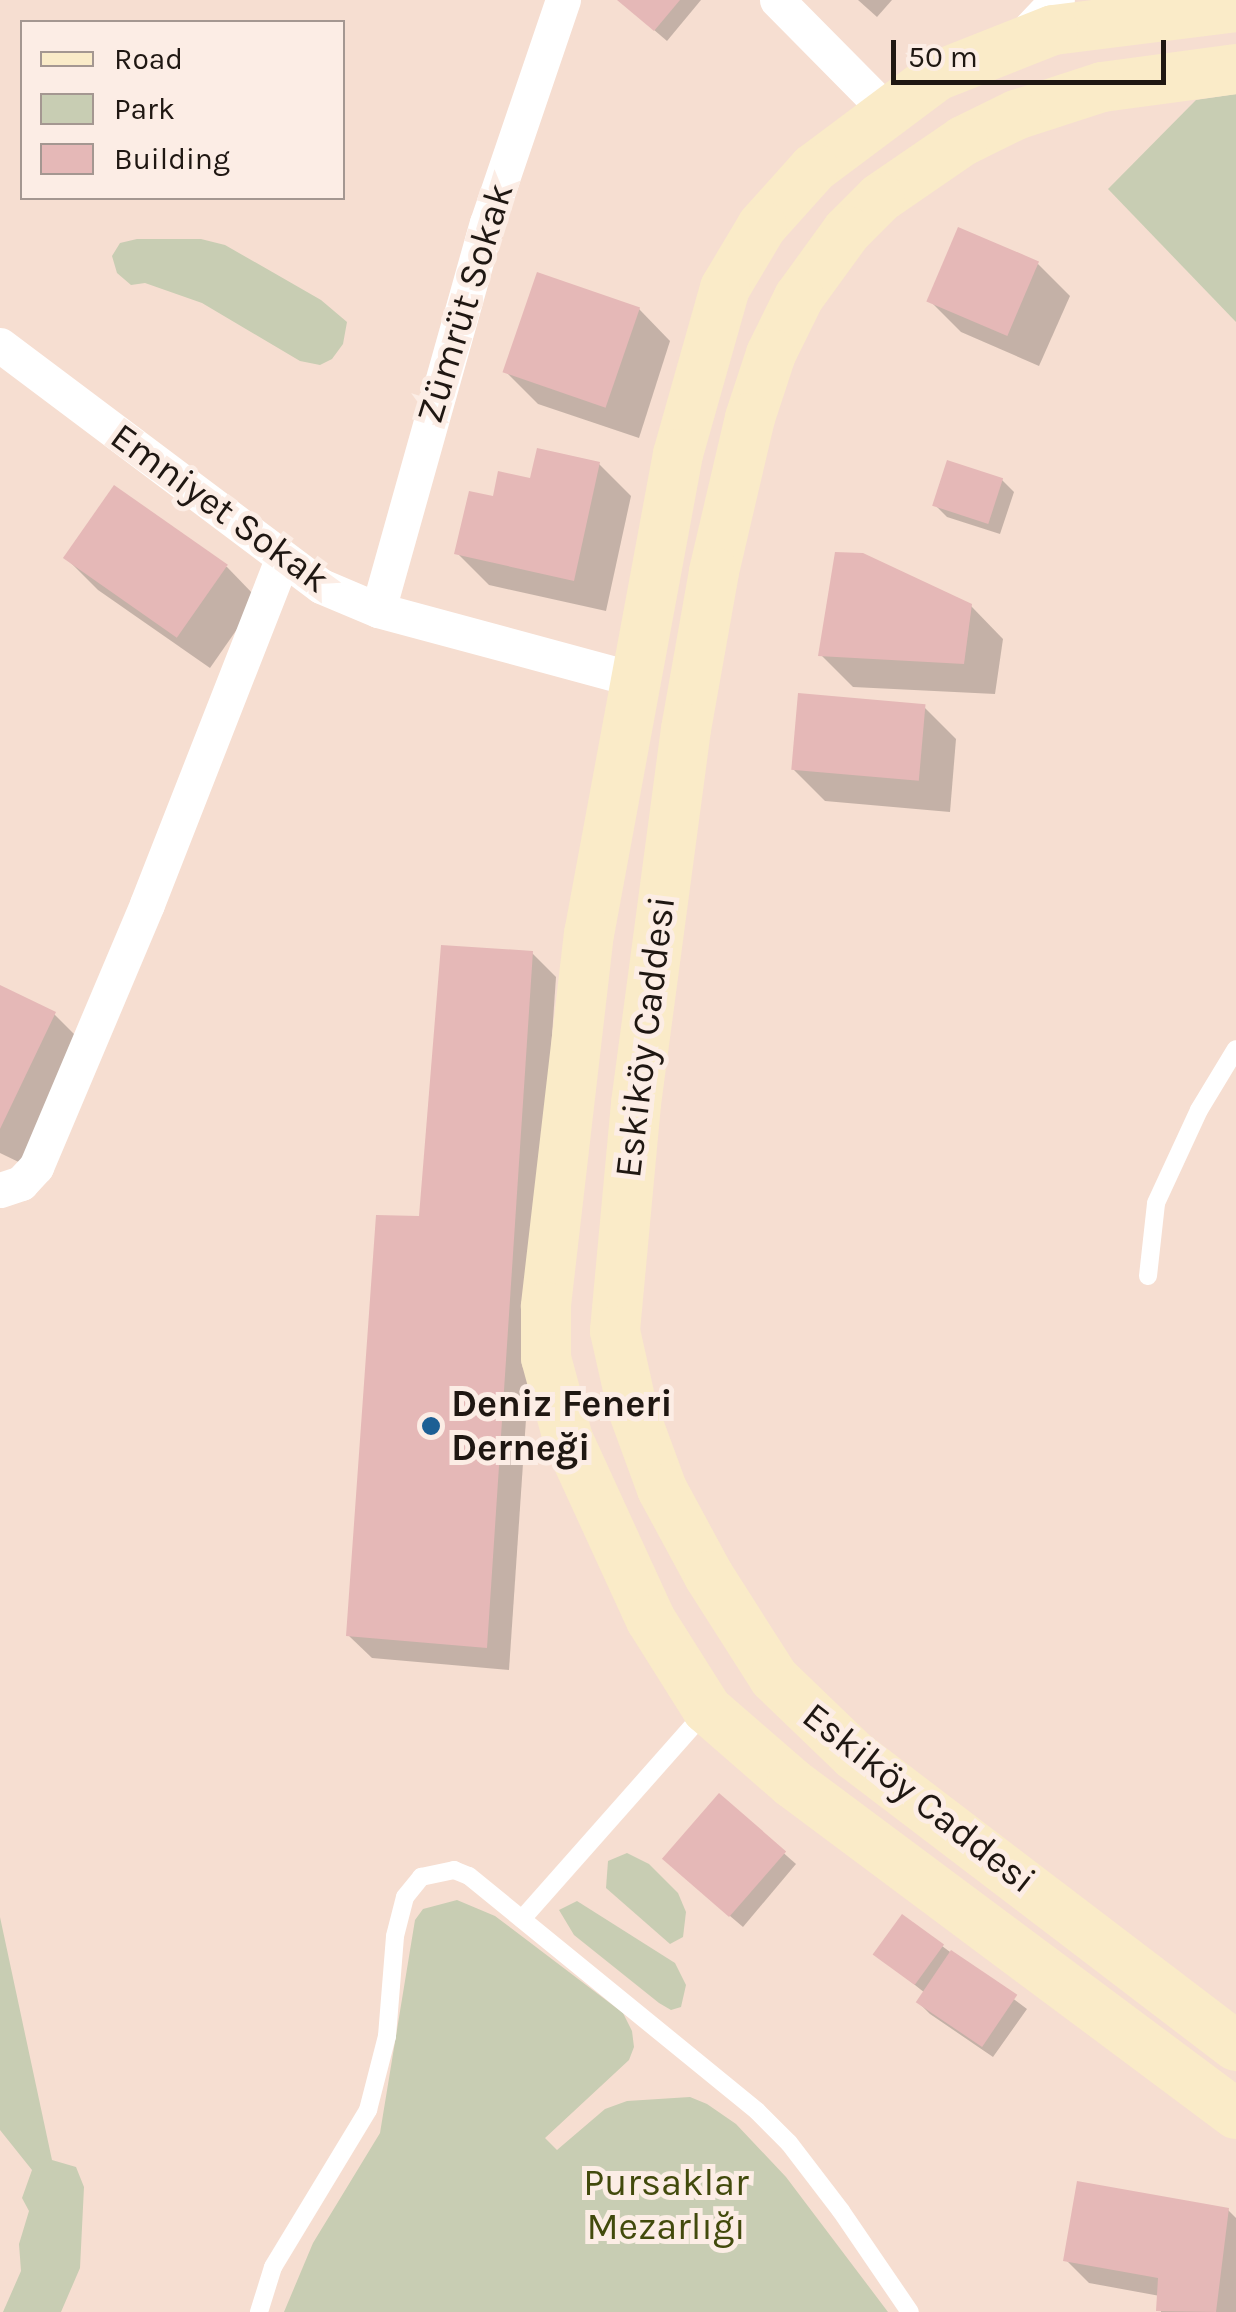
<!DOCTYPE html>
<meta charset="utf-8">
<style>
body{margin:0}
#map{position:relative;width:1236px;height:2312px;overflow:hidden;background:#f6ded1;font-family:Karla,sans-serif}
div>[style]{position:absolute}
.green>*{inset:0;background:#c8cdb3}
.shadow>*{inset:0;background:#0003}
.building>*{inset:0;background:#e5b8b7;transform-origin:0 0}
.lane>*{height:18px;margin:-9px;padding:0 9px;transform-origin:9px;border-radius:9px;background:#fff}
.street>*{height:35px;margin:-17.5px;padding:0 17.5px;transform-origin:17.5px;border-radius:17.5px;background:#fff}
.secondary>*{height:50px;margin:-25px;padding:0 25px;transform-origin:25px;border-radius:25px;background:#faebc8}
.dots>*{width:28px;height:28px;translate:-50% -50%;box-sizing:border-box;border:5px solid #fcede5;border-radius:50%}
span{translate:-50% -50%;white-space:nowrap;text-align:center;line-height:1.15;-webkit-text-stroke:10px #fcede5;paint-order:stroke}
.street-label{font-size:38px;color:#1f1712}
.poi-label{font-size:38px;color:#1f1712;font-weight:700}
.left{translate:0 -50%;text-align:left}
.park-label{font-size:38px;color:#424a0c}
.legend{position:absolute;left:20px;top:20px;width:325px;height:180px;box-sizing:border-box;background:#fcede5;border:2px solid #a49791;margin:0;padding:12px 18px;list-style:none;font-size:30px;color:#1f1712}
.legend li{display:flex;align-items:center;gap:20px;height:50px}
.legend b{width:50px;border:2px solid #a49791}
.scale{position:absolute;left:891px;top:40px;width:275px;height:45px;box-sizing:border-box;border:5px solid #1f1712;border-top:0;padding-left:12px;font-size:30px;line-height:35px;white-space:nowrap;color:#1f1712;-webkit-text-stroke:8px #fcede5;paint-order:stroke}
</style>
<div id="map">
<div class="green">
<div style="clip-path:polygon(1236px 94px,1236px 322px,1108px 189px,1196px 100px)"></div>
<div style="clip-path:polygon(137px 239px,201px 239px,225px 245px,321px 300px,347px 322px,343px 344px,332px 359px,320px 365px,300px 361px,202px 303px,145px 283px,131px 285px,117px 273px,112px 256px,120px 243px)"></div>
<div style="clip-path:polygon(627px 1853px,649px 1864px,678px 1893px,686px 1912px,683px 1937px,670px 1944px,606px 1888px,608px 1861px)"></div>
<div style="clip-path:polygon(457px 1900px,495px 1916px,623px 2013px,632px 2031px,634px 2047px,629px 2060px,545px 2138px,557px 2150px,605px 2109px,627px 2101px,690px 2097px,707px 2104px,736px 2124px,786px 2177px,888px 2312px,284px 2312px,313px 2243px,380px 2133px,415px 1920px,423px 1909px)"></div>
<div style="clip-path:polygon(577px 1901px,675px 1963px,686px 1985px,681px 2007px,671px 2010px,659px 2003px,574px 1935px,559px 1910px)"></div>
<div style="clip-path:polygon(0 1917px,52px 2160px,76px 2167px,84px 2187px,80px 2268px,61px 2312px,3px 2312px,21px 2271px,19px 2244px,29px 2211px,22px 2198px,32px 2170px,0 2130px)"></div>
</div>
<div class="shadow">
<div style="clip-path:polygon(619px 0,701px 0,667px 41px)"></div>
<div style="clip-path:polygon(858px 0,892px 0,877px 17px)"></div>
<div style="clip-path:polygon(1038px 264px,1070px 296px,1039px 366px,961px 332px,929px 300px)"></div>
<div style="clip-path:polygon(639px 309px,670px 341px,639px 438px,538px 404px,506px 372px)"></div>
<div style="clip-path:polygon(599px 464px,631px 496px,606px 611px,489px 585px,457px 553px,495px 499px,532px 481px)"></div>
<div style="clip-path:polygon(1002px 480px,1014px 492px,1000px 534px,947px 517px,935px 505px)"></div>
<div style="clip-path:polygon(66px 558px,227px 567px,258px 599px,210px 668px,98px 590px)"></div>
<div style="clip-path:polygon(971px 606px,1003px 639px,995px 694px,853px 687px,821px 655px)"></div>
<div style="clip-path:polygon(924px 707px,956px 739px,950px 812px,825px 801px,793px 769px)"></div>
<div style="clip-path:polygon(532px 953px,556px 977px,509px 1670px,372px 1658px,348px 1635px,421px 1218px)"></div>
<div style="clip-path:polygon(0 988px,54px 1014px,86px 1046px,29px 1167px,0 1153px)"></div>
<div style="clip-path:polygon(719px 1796px,796px 1864px,743px 1927px,677px 1871px)"></div>
<div style="clip-path:polygon(942px 1946px,1027px 2009px,993px 2057px,930px 2014px,918px 2002px,925px 1993px,876px 1954px)"></div>
<div style="clip-path:polygon(1228px 2210px,1236px 2218px,1236px 2312px,1161px 2312px,1160px 2296px,1089px 2283px,1066px 2260px)"></div>
</div>
<div class="building">
<div style="clip-path:polygon(617px 0,680px 0,654px 31px)"></div>
<div style="left:958px;top:227px;width:88px;height:81px;rotate:23deg"></div>
<div style="left:537px;top:272px;width:109px;height:106px;rotate:19deg"></div>
<div style="clip-path:polygon(537px 448px,600px 462px,574px 581px,454px 554px,469px 491px,493px 496px,498px 471px,530px 478px)"></div>
<div style="left:947px;top:460px;width:59px;height:48px;rotate:18deg"></div>
<div style="left:114px;top:485px;width:139px;height:89px;rotate:35deg"></div>
<div style="clip-path:polygon(835px 552px,863px 553px,972px 604px,964px 664px,818px 656px)"></div>
<div style="left:798px;top:693px;width:128px;height:77px;rotate:5deg"></div>
<div style="clip-path:polygon(441px 945px,533px 951px,487px 1648px,346px 1636px,376px 1215px,419px 1216px)"></div>
<div style="clip-path:polygon(0 985px,56px 1012px,0 1129px)"></div>
<div style="left:719px;top:1793px;width:89px;height:87px;rotate:41deg"></div>
<div style="left:902px;top:1914px;width:52px;height:50px;rotate:36deg"></div>
<div style="left:951px;top:1950px;width:80px;height:63px;rotate:34deg"></div>
<div style="clip-path:polygon(1077px 2181px,1229px 2208px,1216px 2312px,1156px 2311px,1158px 2278px,1063px 2261px)"></div>
</div>
<div class="lane">
<div style="left:1148px;top:1276px;width:73px;rotate:-83.7deg"></div>
<div style="left:1156px;top:1203px;width:102px;rotate:-65.2deg"></div>
<div style="left:1199px;top:1110px;width:71px;rotate:-58.8deg"></div>
<div style="left:522px;top:1919px;width:275px;rotate:-48.5deg"></div>
<div style="left:259px;top:2312px;width:47px;rotate:-72.7deg"></div>
<div style="left:273px;top:2267px;width:184px;rotate:-58.8deg"></div>
<div style="left:368px;top:2110px;width:76px;rotate:-75.6deg"></div>
<div style="left:387px;top:2036px;width:100px;rotate:-85.4deg"></div>
<div style="left:395px;top:1936px;width:40px;rotate:-75.6deg"></div>
<div style="left:405px;top:1897px;width:26px;rotate:-51deg"></div>
<div style="left:421px;top:1877px;width:34px;rotate:-12deg"></div>
<div style="left:454px;top:1870px;width:16px;rotate:22deg"></div>
<div style="left:469px;top:1876px;width:372px;rotate:39.2deg"></div>
<div style="left:757px;top:2111px;width:45px;rotate:45deg"></div>
<div style="left:789px;top:2143px;width:86px;rotate:52.6deg"></div>
<div style="left:841px;top:2211px;width:122px;rotate:55.7deg"></div>
</div>
<div class="street">
<div style="left:777px;top:0;width:156px;rotate:45.3deg"></div>
<div style="left:1019px;top:40px;width:55px;rotate:-46.5deg"></div>
<div style="left:0;top:345px;width:401px;rotate:36.9deg"></div>
<div style="left:321px;top:586px;width:62px;rotate:22.8deg"></div>
<div style="left:378px;top:610px;width:265px;rotate:15.1deg"></div>
<div style="left:378px;top:610px;width:402px;rotate:-74.3deg"></div>
<div style="left:487px;top:223px;width:236px;rotate:-71.2deg"></div>
<div style="left:0;top:1190px;width:22px;rotate:-18deg"></div>
<div style="left:21px;top:1183px;width:22px;rotate:-47deg"></div>
<div style="left:36px;top:1167px;width:285px;rotate:-67.1deg"></div>
<div style="left:147px;top:904px;width:370px;rotate:-68.6deg"></div>
</div>
<div class="secondary">
<div style="left:1236px;top:7px;width:184px;rotate:172.8deg"></div>
<div style="left:1053px;top:30px;width:125px;rotate:158.4deg"></div>
<div style="left:937px;top:76px;width:154px;rotate:143.2deg"></div>
<div style="left:814px;top:168px;width:78px;rotate:131.9deg"></div>
<div style="left:762px;top:226px;width:72px;rotate:120.8deg"></div>
<div style="left:725px;top:288px;width:173px;rotate:105.8deg"></div>
<div style="left:678px;top:454px;width:487px;rotate:100.5deg"></div>
<div style="left:589px;top:933px;width:376px;rotate:96.6deg"></div>
<div style="left:546px;top:1307px;width:51px;rotate:90deg"></div>
<div style="left:546px;top:1358px;width:84px;rotate:74.8deg"></div>
<div style="left:568px;top:1439px;width:199px;rotate:65.4deg"></div>
<div style="left:651px;top:1620px;width:105px;rotate:57.8deg"></div>
<div style="left:707px;top:1709px;width:113px;rotate:41deg"></div>
<div style="left:792px;top:1783px;width:554px;rotate:36.7deg"></div>
<div style="left:1236px;top:69px;width:135px;rotate:172.3deg"></div>
<div style="left:1102px;top:87px;width:90px;rotate:162deg"></div>
<div style="left:1016px;top:115px;width:59px;rotate:153.9deg"></div>
<div style="left:963px;top:141px;width:101px;rotate:145.5deg"></div>
<div style="left:880px;top:198px;width:47px;rotate:135deg"></div>
<div style="left:847px;top:231px;width:82px;rotate:126deg"></div>
<div style="left:799px;top:297px;width:64px;rotate:116.2deg"></div>
<div style="left:771px;top:354px;width:67px;rotate:108.2deg"></div>
<div style="left:750px;top:418px;width:158px;rotate:103.2deg"></div>
<div style="left:714px;top:572px;width:159px;rotate:100.1deg"></div>
<div style="left:686px;top:729px;width:378px;rotate:97.6deg"></div>
<div style="left:636px;top:1104px;width:228px;rotate:95.3deg"></div>
<div style="left:615px;top:1331px;width:78px;rotate:77.4deg"></div>
<div style="left:632px;top:1407px;width:87px;rotate:69.9deg"></div>
<div style="left:662px;top:1489px;width:99px;rotate:61.6deg"></div>
<div style="left:709px;top:1576px;width:121px;rotate:57.5deg"></div>
<div style="left:774px;top:1678px;width:111px;rotate:43.9deg"></div>
<div style="left:854px;top:1755px;width:480px;rotate:37.3deg"></div>
</div>
<div class="dots">
<div style="left:431px;top:1426px;background:#1d5f94"></div>
</div>
<div class="street-label">
<span style="left:465px;top:303px;rotate:-73deg">Zümrüt Sokak</span>
<span style="left:220px;top:508px;rotate:36deg">Emniyet Sokak</span>
<span style="left:645px;top:1037px;rotate:-83deg">Eskiköy Caddesi</span>
<span style="left:919px;top:1798px;rotate:38deg">Eskiköy Caddesi</span>
</div>
<div class="poi-label">
<span class="left" style="left:451px;top:1426px">Deniz Feneri<br>Derneği</span>
</div>
<div class="park-label">
<span style="left:666px;top:2205px">Pursaklar<br>Mezarlığı</span>
</div>
<ul class="legend">
<li><b style="height:12px;background:#faebc8"></b>Road</li>
<li><b style="height:28px;background:#c8cdb3"></b>Park</li>
<li><b style="height:28px;background:#e5b8b7"></b>Building</li>
</ul>
<div class="scale">50 m</div>
</div>
